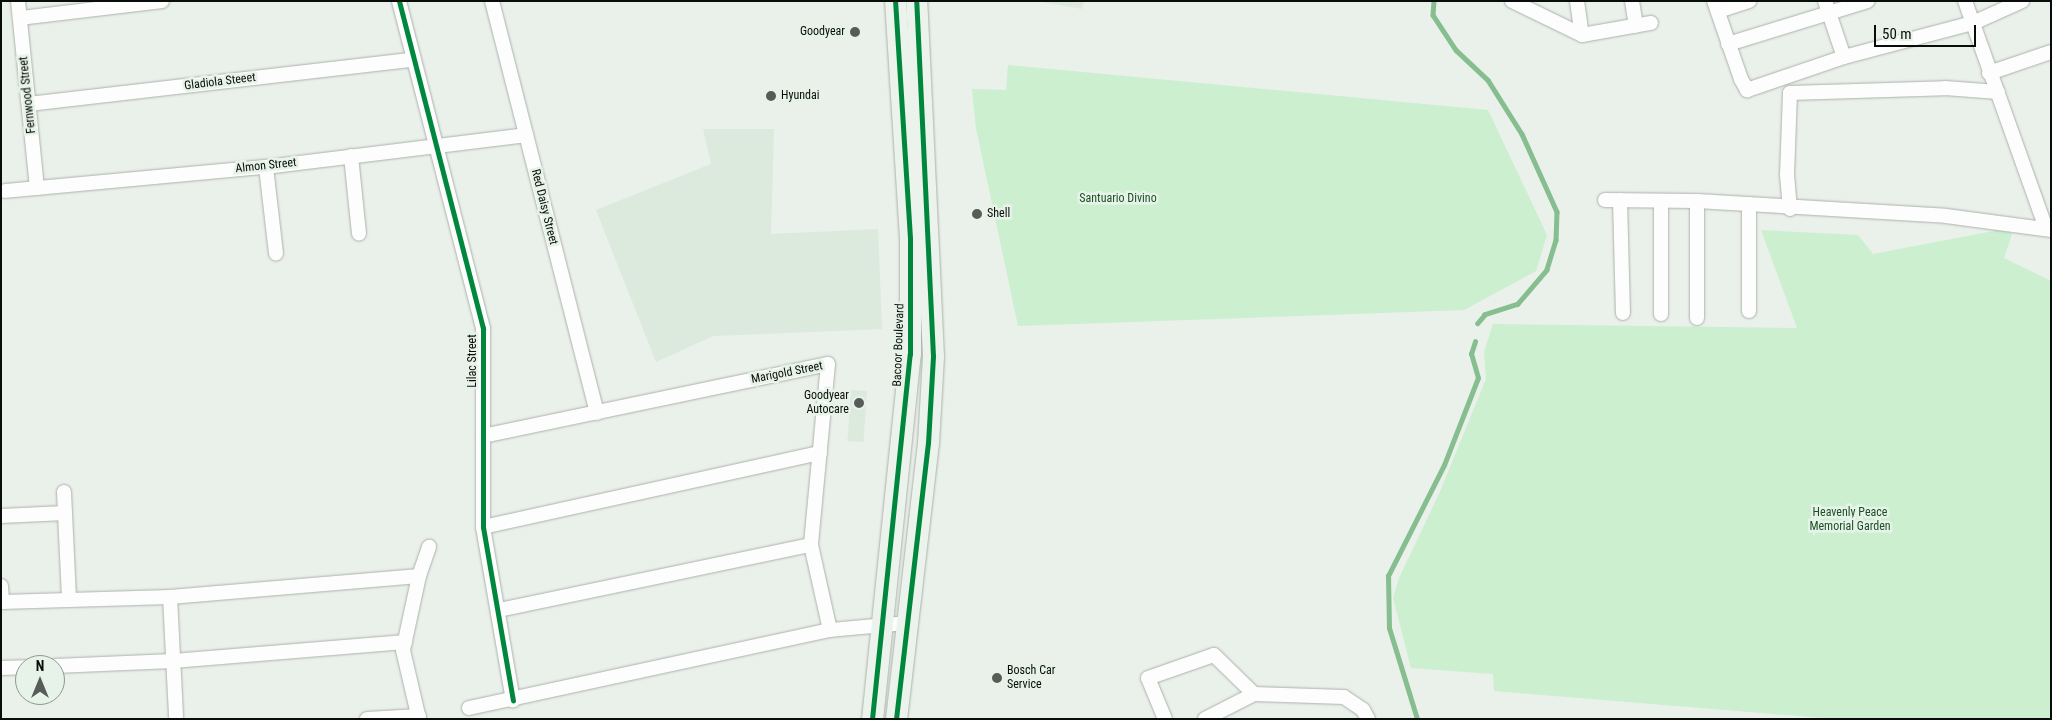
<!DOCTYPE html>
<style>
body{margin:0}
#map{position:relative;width:2052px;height:720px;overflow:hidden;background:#eaf0ea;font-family:"Roboto Condensed",sans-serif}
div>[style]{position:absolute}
.built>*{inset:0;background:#dce9dd;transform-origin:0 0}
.green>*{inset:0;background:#cbefcf}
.stream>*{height:4.5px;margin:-2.25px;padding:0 2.25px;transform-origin:2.25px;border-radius:2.25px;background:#86be90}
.roads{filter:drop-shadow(0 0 1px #acb1ac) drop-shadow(0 0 1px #acb1ac)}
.minor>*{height:14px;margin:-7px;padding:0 7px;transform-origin:7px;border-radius:7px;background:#fcfdfc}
.primary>*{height:21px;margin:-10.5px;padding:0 10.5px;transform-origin:10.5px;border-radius:10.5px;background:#ecf3ed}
.cycleway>*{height:5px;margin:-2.5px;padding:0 2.5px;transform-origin:2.5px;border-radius:2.5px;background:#00873e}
.dots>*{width:14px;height:14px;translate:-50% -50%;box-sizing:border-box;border:2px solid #e7f3e8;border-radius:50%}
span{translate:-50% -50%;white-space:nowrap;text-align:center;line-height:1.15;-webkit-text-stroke:5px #e7f3e8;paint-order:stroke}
.poi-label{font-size:12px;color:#090d0a}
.right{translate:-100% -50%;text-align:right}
.left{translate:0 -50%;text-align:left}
.street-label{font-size:12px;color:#090d0a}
.park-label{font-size:12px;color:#1a5026}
.frame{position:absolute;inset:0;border:2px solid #090d0a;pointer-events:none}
.north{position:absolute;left:15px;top:655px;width:50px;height:50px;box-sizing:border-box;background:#e7f3e8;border:1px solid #8e978f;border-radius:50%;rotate:0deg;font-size:14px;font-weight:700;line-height:20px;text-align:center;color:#090d0a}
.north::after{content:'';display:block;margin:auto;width:18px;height:22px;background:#585c58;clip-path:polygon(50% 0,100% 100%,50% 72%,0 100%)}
.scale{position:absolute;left:1874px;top:25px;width:102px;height:22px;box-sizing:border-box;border:2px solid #090d0a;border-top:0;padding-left:6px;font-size:15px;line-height:18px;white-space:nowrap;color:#090d0a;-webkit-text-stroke:4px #e7f3e8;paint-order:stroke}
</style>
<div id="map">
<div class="built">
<div style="clip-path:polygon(1037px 1px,1084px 1px,1082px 9px)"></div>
<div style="clip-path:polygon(703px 129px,774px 129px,771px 234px,878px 229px,882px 329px,713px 336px,656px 362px,596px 210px,711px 164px)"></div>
<div style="left:851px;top:390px;width:16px;height:51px;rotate:4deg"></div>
</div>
<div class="green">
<div style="clip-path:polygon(1008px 65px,1488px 110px,1547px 235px,1536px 271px,1464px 310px,1018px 326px,976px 128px,972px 89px,1006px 90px)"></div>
<div style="clip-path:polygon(2004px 229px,2012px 234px,2004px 258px,2051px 281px,2051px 719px,1835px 719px,1494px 691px,1493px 674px,1411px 668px,1393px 598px,1399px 578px,1439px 494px,1486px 379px,1484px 352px,1493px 324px,1797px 328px,1761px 230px,1858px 235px,1873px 254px)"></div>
</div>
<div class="stream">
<div style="left:1434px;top:1px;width:14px;rotate:94deg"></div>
<div style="left:1433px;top:15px;width:42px;rotate:56.7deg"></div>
<div style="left:1456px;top:50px;width:44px;rotate:43.2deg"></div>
<div style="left:1488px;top:80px;width:64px;rotate:57.8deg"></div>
<div style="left:1522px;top:134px;width:85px;rotate:65.8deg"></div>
<div style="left:1557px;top:212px;width:28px;rotate:92deg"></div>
<div style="left:1556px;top:240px;width:31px;rotate:107deg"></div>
<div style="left:1547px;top:270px;width:45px;rotate:130.5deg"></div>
<div style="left:1518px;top:304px;width:35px;rotate:162deg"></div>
<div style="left:1485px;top:315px;width:11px;rotate:131deg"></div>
<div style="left:1417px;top:719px;width:95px;rotate:-107.1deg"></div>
<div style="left:1389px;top:628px;width:52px;rotate:-91.1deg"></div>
<div style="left:1388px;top:576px;width:124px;rotate:-63.2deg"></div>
<div style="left:1444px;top:465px;width:93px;rotate:-68.7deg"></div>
<div style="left:1478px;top:378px;width:25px;rotate:-106deg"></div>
<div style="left:1471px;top:354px;width:13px;rotate:-72deg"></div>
</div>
<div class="roads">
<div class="minor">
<div style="left:18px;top:1px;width:188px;rotate:84.2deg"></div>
<div style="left:399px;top:1px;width:338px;rotate:75.6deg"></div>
<div style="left:483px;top:328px;width:199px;rotate:90deg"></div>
<div style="left:483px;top:527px;width:176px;rotate:80.2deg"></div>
<div style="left:492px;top:1px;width:425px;rotate:75.7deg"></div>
<div style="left:1512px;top:1px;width:78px;rotate:25.9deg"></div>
<div style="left:1582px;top:35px;width:70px;rotate:-9.9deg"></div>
<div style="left:1577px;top:1px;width:34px;rotate:82deg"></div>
<div style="left:1632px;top:1px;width:25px;rotate:81deg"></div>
<div style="left:1714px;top:1px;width:83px;rotate:70.9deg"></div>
<div style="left:1741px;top:79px;width:13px;rotate:61deg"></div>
<div style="left:1747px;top:90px;width:102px;rotate:-18.8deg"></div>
<div style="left:1844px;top:57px;width:133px;rotate:-14.8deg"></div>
<div style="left:1973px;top:23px;width:54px;rotate:-24.2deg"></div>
<div style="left:1825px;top:1px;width:59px;rotate:71.3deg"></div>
<div style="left:1965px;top:1px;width:242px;rotate:70.4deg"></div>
<div style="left:1718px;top:11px;width:33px;rotate:-18deg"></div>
<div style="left:20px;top:18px;width:143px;rotate:-6.8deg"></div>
<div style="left:1728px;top:44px;width:146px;rotate:-17.1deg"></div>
<div style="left:1989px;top:73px;width:65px;rotate:-18.7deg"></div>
<div style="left:29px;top:104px;width:385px;rotate:-6.6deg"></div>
<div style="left:351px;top:156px;width:78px;rotate:84.1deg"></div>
<div style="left:266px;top:167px;width:87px;rotate:83.4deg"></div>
<div style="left:5px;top:191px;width:262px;rotate:-5.3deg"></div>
<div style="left:266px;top:167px;width:262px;rotate:-7deg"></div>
<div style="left:1605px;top:200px;width:92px;rotate:0.6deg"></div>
<div style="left:1697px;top:201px;width:249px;rotate:3.4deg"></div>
<div style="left:1946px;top:216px;width:106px;rotate:7.6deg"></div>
<div style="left:1620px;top:200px;width:113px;rotate:88.5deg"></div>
<div style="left:1661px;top:201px;width:113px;rotate:90deg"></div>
<div style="left:1697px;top:201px;width:117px;rotate:90deg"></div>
<div style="left:1749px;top:204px;width:107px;rotate:90deg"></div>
<div style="left:1790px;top:209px;width:34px;rotate:-95deg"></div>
<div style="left:1787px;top:175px;width:82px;rotate:-87.9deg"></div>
<div style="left:1790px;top:93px;width:155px;rotate:-1.8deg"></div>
<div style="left:1945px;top:88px;width:53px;rotate:4.3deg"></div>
<div style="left:483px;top:436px;width:352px;rotate:-11.8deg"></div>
<div style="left:828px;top:364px;width:182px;rotate:95.4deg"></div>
<div style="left:811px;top:545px;width:87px;rotate:77.4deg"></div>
<div style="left:64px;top:492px;width:107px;rotate:87.3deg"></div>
<div style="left:1px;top:516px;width:64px;rotate:-2.7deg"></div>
<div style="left:483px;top:527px;width:345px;rotate:-12.4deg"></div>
<div style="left:1px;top:586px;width:16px;rotate:86deg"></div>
<div style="left:170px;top:597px;width:120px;rotate:87.1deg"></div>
<div style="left:1px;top:602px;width:169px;rotate:-1.7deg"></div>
<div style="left:170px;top:597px;width:250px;rotate:-4.8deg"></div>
<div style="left:499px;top:610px;width:319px;rotate:-11.8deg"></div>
<div style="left:55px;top:666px;width:118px;rotate:-2.4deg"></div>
<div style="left:173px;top:661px;width:233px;rotate:-4.7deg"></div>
<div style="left:1px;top:668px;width:24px;rotate:-2deg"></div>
<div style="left:469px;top:708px;width:369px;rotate:-12.2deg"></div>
<div style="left:830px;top:630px;width:77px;rotate:-5.2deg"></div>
<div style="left:367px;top:719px;width:52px;rotate:-3.3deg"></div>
<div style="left:419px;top:719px;width:71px;rotate:-103.1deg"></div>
<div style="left:403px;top:650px;width:76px;rotate:-77.8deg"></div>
<div style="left:419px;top:576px;width:31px;rotate:-71deg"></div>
<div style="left:1165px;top:719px;width:44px;rotate:-112.5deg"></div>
<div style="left:1148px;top:678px;width:70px;rotate:-19.2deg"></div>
<div style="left:1214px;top:655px;width:56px;rotate:44.3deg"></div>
<div style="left:1205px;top:719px;width:55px;rotate:-27deg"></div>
<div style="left:1254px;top:694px;width:90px;rotate:1.9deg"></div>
<div style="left:1344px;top:697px;width:23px;rotate:34deg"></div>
<div style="left:1363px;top:710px;width:10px;rotate:61deg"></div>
</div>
<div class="primary">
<div style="left:872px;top:719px;width:367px;rotate:-84.1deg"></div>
<div style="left:910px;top:354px;width:116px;rotate:-90deg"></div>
<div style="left:910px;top:238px;width:237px;rotate:-93.6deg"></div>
<div style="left:896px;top:719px;width:278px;rotate:-83.4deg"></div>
<div style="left:928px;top:443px;width:87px;rotate:-86.7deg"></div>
<div style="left:933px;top:356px;width:355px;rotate:-92.7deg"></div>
</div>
</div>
<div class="cycleway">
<div style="left:399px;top:1px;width:338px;rotate:75.6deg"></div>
<div style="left:483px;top:328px;width:199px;rotate:90deg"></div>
<div style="left:483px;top:527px;width:176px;rotate:80.2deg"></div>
<div style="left:872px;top:719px;width:367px;rotate:-84.1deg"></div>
<div style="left:910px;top:354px;width:116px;rotate:-90deg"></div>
<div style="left:910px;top:238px;width:237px;rotate:-93.6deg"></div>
<div style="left:896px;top:719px;width:278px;rotate:-83.4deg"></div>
<div style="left:928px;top:443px;width:87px;rotate:-86.7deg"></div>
<div style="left:933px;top:356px;width:355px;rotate:-92.7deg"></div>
</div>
<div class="dots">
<div style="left:855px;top:32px;background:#585c58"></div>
<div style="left:771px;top:96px;background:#585c58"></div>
<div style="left:977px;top:214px;background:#585c58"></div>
<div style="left:859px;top:403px;background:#585c58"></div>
<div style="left:997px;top:678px;background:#585c58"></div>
</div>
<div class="poi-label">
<span class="right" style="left:845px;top:32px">Goodyear</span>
<span class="left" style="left:781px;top:96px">Hyundai</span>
<span class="left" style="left:987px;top:214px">Shell</span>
<span class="right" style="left:849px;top:403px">Goodyear<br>Autocare</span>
<span class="left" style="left:1007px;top:678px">Bosch Car<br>Service</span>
</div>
<div class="street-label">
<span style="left:220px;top:82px;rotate:-7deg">Gladiola Steeet</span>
<span style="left:28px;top:95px;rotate:-96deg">Fernwood Street</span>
<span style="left:266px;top:166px;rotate:-6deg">Almon Street</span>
<span style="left:544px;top:207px;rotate:76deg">Red Daisy Street</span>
<span style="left:899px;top:345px;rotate:-88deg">Bacoor Boulevard</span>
<span style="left:473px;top:361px;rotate:-90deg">Lilac Street</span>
<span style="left:787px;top:373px;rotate:-11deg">Marigold Street</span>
</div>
<div class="park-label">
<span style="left:1118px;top:199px">Santuario Divino</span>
<span style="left:1850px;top:520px">Heavenly Peace<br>Memorial Garden</span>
</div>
<div class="frame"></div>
<div class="north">N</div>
<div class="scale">50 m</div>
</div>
